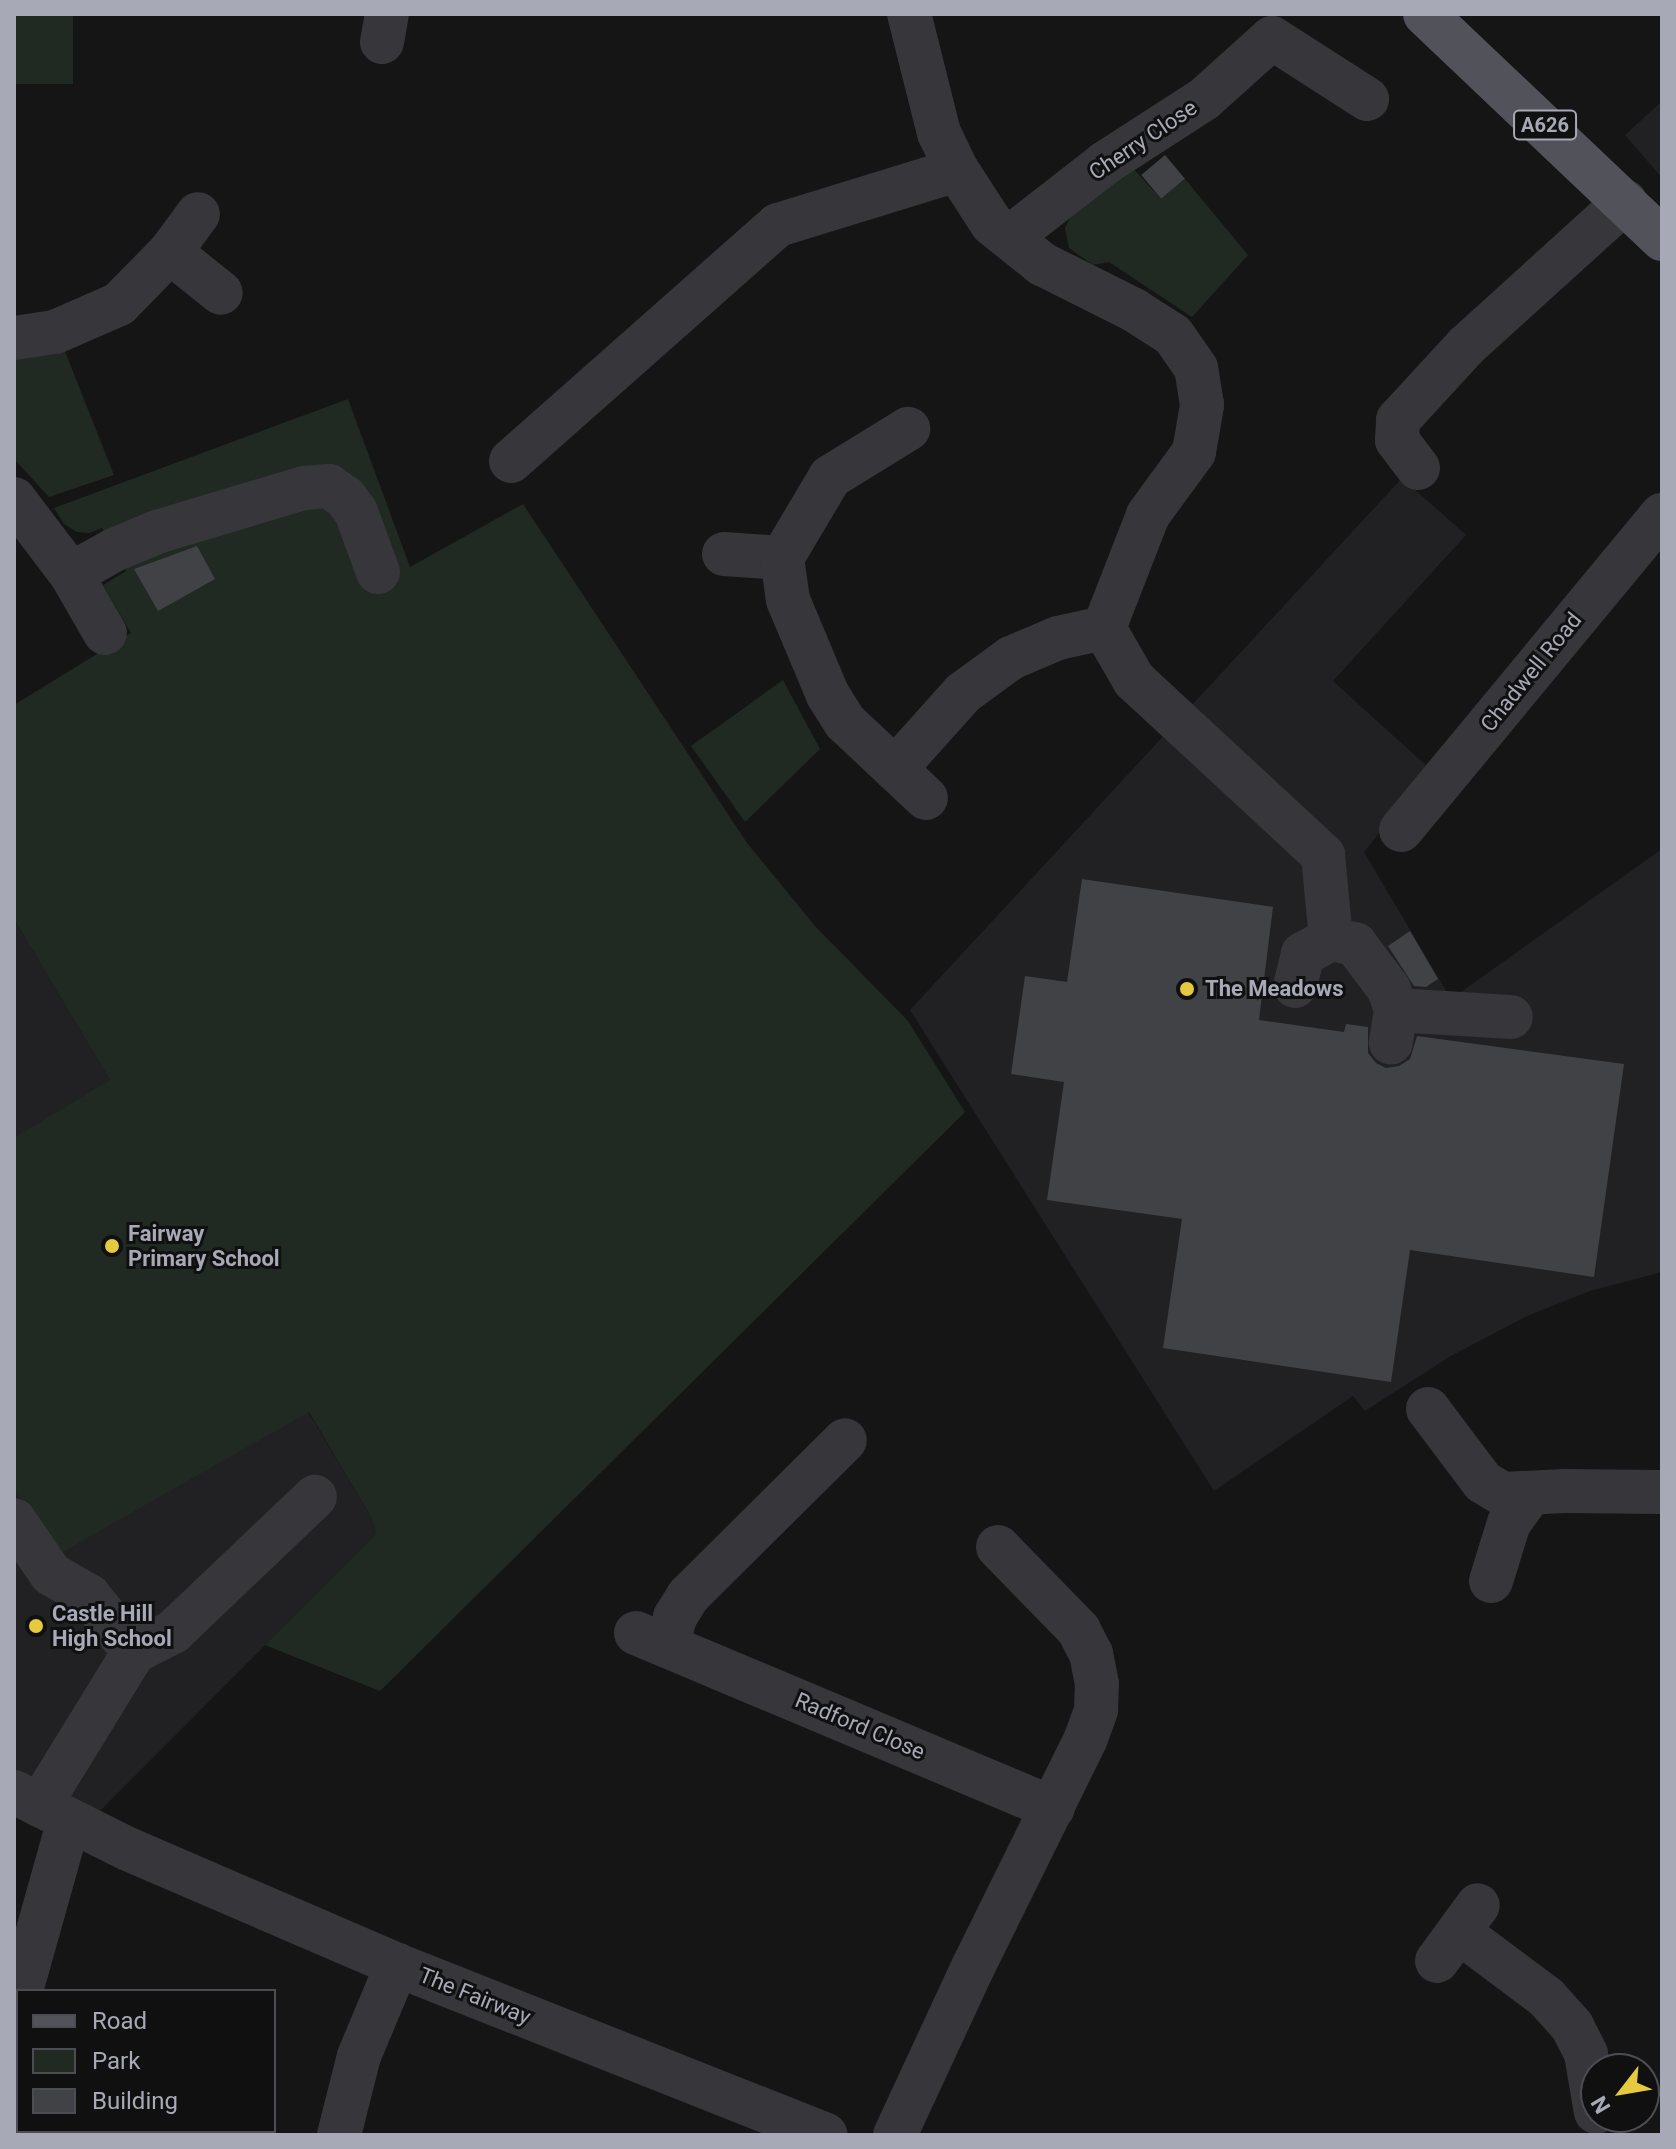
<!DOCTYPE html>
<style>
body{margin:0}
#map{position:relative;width:1676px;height:2149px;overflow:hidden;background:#151516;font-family:Roboto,sans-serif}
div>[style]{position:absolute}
.built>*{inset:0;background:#212123}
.green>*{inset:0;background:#212923;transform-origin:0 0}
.building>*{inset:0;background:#414246;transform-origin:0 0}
.minor>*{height:44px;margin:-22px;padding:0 22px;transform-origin:22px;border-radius:22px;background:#36363b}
.major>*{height:44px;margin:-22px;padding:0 22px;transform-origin:22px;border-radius:22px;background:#52535a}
.dots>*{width:22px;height:22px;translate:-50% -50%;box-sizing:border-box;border:4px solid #101011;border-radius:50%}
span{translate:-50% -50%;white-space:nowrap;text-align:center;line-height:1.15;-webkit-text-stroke:6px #101011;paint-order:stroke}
.shield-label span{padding:2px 6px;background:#101011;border:2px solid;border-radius:6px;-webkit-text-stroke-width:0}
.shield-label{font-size:20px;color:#a7a9b6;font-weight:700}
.street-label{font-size:22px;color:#a7a9b6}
.poi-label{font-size:22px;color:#a7a9b6;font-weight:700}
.left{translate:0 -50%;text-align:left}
.frame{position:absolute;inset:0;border:16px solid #a7a9b6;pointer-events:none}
.legend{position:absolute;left:16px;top:1989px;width:260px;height:144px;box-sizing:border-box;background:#101011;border:2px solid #4c4d53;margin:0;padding:10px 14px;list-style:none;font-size:24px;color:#a7a9b6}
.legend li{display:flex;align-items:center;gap:16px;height:40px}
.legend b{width:40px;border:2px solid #4c4d53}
.north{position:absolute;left:1580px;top:2053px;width:80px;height:80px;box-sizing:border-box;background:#101011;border:2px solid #4c4d53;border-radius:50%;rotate:239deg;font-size:22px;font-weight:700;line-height:32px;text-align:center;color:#a7a9b6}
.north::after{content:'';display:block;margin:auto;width:28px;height:36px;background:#e5c93e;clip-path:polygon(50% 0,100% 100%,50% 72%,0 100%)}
</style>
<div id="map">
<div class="built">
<div style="clip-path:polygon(1662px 101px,1662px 178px,1625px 135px)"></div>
<div style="clip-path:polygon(1402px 478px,1466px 535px,1333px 681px,1430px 769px,1364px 852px,1451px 999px,1662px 849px,1662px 1272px,1590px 1291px,1527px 1316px,1449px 1357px,1365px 1411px,1353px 1396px,1214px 1491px,910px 1010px)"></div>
<div style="clip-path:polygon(14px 919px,371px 1517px,376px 1534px,84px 1827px,14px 1793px)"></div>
</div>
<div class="green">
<div style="left:14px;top:14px;width:59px;height:70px"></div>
<div style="clip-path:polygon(1131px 166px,1161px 199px,1185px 179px,1248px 255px,1192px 317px,1109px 262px,1093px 265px,1069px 248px,1065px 228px,1073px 212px)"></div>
<div style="clip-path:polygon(64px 349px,114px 475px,49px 497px,14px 459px,14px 356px)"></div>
<div style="clip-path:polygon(348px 399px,410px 567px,523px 504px,747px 843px,815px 926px,908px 1021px,965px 1112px,380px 1691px,265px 1645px,376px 1534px,371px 1517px,309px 1412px,59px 1554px,14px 1489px,14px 1138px,110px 1080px,14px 919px,14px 705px,131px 633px,103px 585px,126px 571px,102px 528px,89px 533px,77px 532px,64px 524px,54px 508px)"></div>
<div style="clip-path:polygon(783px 680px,820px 749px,745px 822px,691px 746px)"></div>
</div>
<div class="building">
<div style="left:1165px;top:155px;width:31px;height:31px;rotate:50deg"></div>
<div style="clip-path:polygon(197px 546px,215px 579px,158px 611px,134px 569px)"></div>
<div style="clip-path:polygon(1082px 879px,1273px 907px,1259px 1020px,1344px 1032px,1346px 1024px,1368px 1027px,1368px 1053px,1376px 1063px,1386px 1068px,1399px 1066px,1410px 1059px,1417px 1036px,1624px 1064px,1594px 1277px,1410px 1250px,1391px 1382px,1163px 1348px,1182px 1219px,1047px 1200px,1064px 1082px,1011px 1074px,1025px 976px,1067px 982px)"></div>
<div style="clip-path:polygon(1410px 931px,1438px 979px,1426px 987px,1414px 986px,1388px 946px)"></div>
</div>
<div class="minor">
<div style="left:382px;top:42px;width:28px;rotate:-80deg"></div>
<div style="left:1010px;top:237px;width:120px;rotate:-37.9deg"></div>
<div style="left:1105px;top:163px;width:118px;rotate:-32.9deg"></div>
<div style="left:1204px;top:99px;width:91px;rotate:-41.9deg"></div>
<div style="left:1272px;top:38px;width:113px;rotate:32.7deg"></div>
<div style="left:170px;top:252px;width:65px;rotate:38.8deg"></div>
<div style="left:14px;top:338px;width:41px;rotate:-8.3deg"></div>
<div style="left:55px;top:332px;width:70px;rotate:-23.6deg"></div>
<div style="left:119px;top:304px;width:73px;rotate:-45.6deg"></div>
<div style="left:170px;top:252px;width:47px;rotate:-53.6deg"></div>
<div style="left:511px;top:461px;width:356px;rotate:-41.5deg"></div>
<div style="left:778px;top:225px;width:187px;rotate:-17.1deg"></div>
<div style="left:1418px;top:468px;width:35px;rotate:-127deg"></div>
<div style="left:1397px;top:440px;width:20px;rotate:-87deg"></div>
<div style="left:1398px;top:420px;width:100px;rotate:-47.4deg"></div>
<div style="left:1466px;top:346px;width:215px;rotate:-42.2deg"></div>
<div style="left:14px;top:499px;width:94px;rotate:52.8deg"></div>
<div style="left:71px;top:574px;width:68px;rotate:60deg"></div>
<div style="left:724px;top:554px;width:58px;rotate:3.9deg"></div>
<div style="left:782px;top:558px;width:42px;rotate:81.9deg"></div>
<div style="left:788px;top:600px;width:103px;rotate:67.2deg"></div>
<div style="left:828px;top:695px;width:32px;rotate:58deg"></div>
<div style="left:845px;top:722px;width:111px;rotate:43.2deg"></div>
<div style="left:782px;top:558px;width:94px;rotate:-59.3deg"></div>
<div style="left:830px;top:477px;width:92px;rotate:-31.6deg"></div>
<div style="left:71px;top:574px;width:49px;rotate:-29.2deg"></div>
<div style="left:114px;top:550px;width:47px;rotate:-22.7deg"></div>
<div style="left:157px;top:532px;width:153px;rotate:-16.7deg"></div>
<div style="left:304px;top:488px;width:25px;rotate:-5deg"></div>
<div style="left:329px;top:486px;width:19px;rotate:35deg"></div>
<div style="left:345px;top:497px;width:19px;rotate:54deg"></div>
<div style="left:356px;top:512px;width:64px;rotate:69.9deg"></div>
<div style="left:1104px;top:628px;width:60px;rotate:60deg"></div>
<div style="left:1134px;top:680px;width:258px;rotate:42.8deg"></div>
<div style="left:1323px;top:855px;width:84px;rotate:84.6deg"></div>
<div style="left:1331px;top:939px;width:32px;rotate:152deg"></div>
<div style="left:1303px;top:954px;width:33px;rotate:104deg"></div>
<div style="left:895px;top:769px;width:102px;rotate:-48.2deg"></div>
<div style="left:963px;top:693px;width:59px;rotate:-36.1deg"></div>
<div style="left:1011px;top:658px;width:51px;rotate:-23.1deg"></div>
<div style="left:1058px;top:638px;width:47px;rotate:-12.3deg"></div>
<div style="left:1104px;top:628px;width:121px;rotate:-68.7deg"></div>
<div style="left:1148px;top:515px;width:78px;rotate:-53.9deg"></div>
<div style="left:1194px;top:452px;width:48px;rotate:-80.3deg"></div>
<div style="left:1202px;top:405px;width:37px;rotate:-99deg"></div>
<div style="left:1196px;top:368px;width:40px;rotate:-124.9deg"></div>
<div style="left:1173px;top:335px;width:46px;rotate:-147.3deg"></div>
<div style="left:1134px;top:310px;width:103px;rotate:-153.4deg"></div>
<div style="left:1042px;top:264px;width:64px;rotate:-141.3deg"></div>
<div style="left:992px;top:224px;width:64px;rotate:-122.9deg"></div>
<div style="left:957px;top:170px;width:41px;rotate:-115.9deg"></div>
<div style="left:939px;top:133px;width:123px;rotate:-104.1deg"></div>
<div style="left:1401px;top:830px;width:409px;rotate:-50.4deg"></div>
<div style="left:1331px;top:939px;width:25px;rotate:12deg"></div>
<div style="left:1355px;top:944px;width:56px;rotate:52.9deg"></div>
<div style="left:1389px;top:989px;width:22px;rotate:72deg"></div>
<div style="left:1396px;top:1010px;width:33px;rotate:99deg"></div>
<div style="left:1396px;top:1010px;width:115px;rotate:3.5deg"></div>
<div style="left:1428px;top:1409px;width:91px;rotate:53deg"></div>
<div style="left:1483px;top:1482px;width:23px;rotate:31deg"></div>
<div style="left:1503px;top:1494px;width:62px;rotate:-2.8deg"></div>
<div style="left:1565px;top:1491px;width:97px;rotate:0.6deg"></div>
<div style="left:14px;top:1520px;width:65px;rotate:55.6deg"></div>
<div style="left:51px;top:1574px;width:44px;rotate:30.1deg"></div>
<div style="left:89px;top:1596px;width:72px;rotate:51.2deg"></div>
<div style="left:134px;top:1652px;width:180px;rotate:121.6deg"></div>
<div style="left:1491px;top:1581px;width:61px;rotate:-72.8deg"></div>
<div style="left:1509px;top:1523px;width:37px;rotate:-54deg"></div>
<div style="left:636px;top:1633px;width:452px;rotate:22.8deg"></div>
<div style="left:667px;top:1644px;width:28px;rotate:-73deg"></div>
<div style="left:675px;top:1617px;width:25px;rotate:-58deg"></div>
<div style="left:688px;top:1596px;width:221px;rotate:-44.8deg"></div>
<div style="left:134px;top:1652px;width:44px;rotate:-27.1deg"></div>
<div style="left:173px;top:1632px;width:196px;rotate:-43.6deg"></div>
<div style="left:14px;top:1792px;width:127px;rotate:26.6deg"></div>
<div style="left:128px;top:1849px;width:293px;rotate:23.3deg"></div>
<div style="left:397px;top:1965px;width:461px;rotate:21.6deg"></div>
<div style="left:1459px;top:1932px;width:109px;rotate:36.8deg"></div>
<div style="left:1546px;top:1997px;width:39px;rotate:48deg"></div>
<div style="left:1572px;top:2026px;width:31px;rotate:63deg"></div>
<div style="left:1586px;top:2054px;width:59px;rotate:80.2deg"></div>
<div style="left:1437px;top:1961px;width:69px;rotate:-53.8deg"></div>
<div style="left:21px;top:1991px;width:178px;rotate:-74.3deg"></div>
<div style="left:339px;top:2135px;width:81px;rotate:-75.8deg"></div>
<div style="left:359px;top:2056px;width:99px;rotate:-67.3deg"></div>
<div style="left:895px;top:2135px;width:187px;rotate:-65.1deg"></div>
<div style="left:974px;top:1965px;width:253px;rotate:-63.7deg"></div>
<div style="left:1086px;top:1738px;width:30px;rotate:-70deg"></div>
<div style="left:1096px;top:1710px;width:26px;rotate:-88deg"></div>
<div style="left:1097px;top:1684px;width:31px;rotate:-101deg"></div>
<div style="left:1091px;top:1654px;width:27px;rotate:-117deg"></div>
<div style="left:1079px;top:1630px;width:116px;rotate:-134.3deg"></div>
</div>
<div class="major">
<div style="left:1425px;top:14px;width:327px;rotate:43.5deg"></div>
</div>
<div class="dots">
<div style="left:1187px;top:989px;background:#e5c93e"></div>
<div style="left:112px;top:1246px;background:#e5c93e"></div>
<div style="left:36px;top:1626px;background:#e5c93e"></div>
</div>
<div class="shield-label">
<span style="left:1545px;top:125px">A626</span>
</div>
<div class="street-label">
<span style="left:1143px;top:140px;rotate:-34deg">Cherry Close</span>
<span style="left:1531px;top:672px;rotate:-51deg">Chadwell Road</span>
<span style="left:860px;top:1726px;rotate:23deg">Radford Close</span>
<span style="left:475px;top:1996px;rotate:22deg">The Fairway</span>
</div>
<div class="poi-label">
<span class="left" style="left:1205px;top:989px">The Meadows</span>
<span class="left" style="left:128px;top:1246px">Fairway<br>Primary School</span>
<span class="left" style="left:52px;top:1626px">Castle Hill<br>High School</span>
</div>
<div class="frame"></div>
<ul class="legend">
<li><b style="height:10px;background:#52535a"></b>Road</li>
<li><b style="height:22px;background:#212923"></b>Park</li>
<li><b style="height:22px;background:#414246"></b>Building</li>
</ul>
<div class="north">N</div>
</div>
